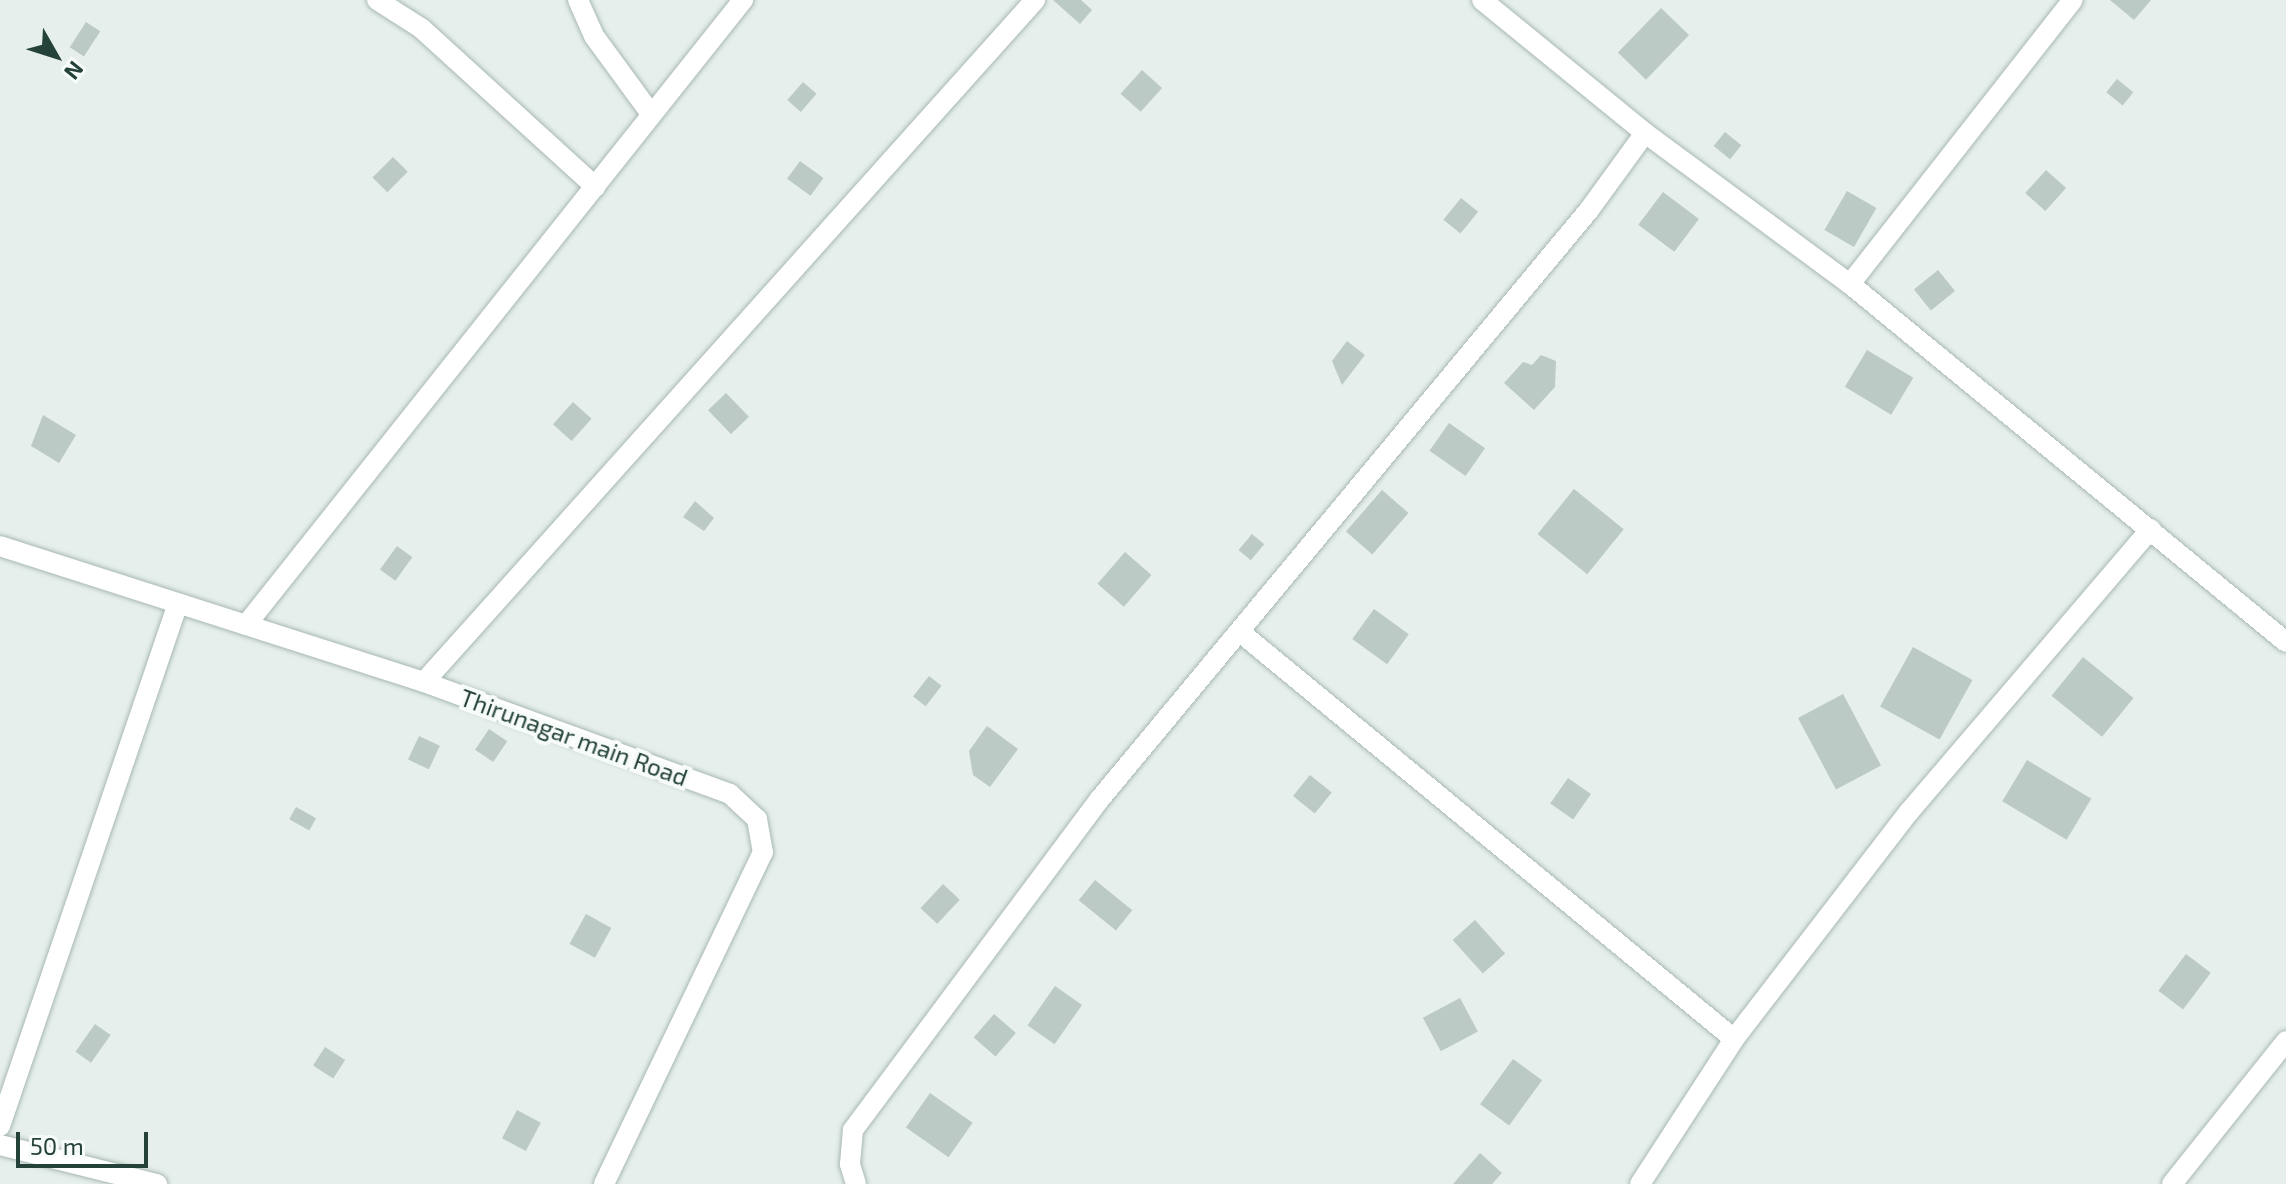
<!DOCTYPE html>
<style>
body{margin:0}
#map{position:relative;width:2286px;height:1184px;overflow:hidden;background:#e6efeb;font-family:"Exo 2",sans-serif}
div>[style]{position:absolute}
.building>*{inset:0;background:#bbcac4;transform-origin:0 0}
.roads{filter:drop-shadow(0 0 2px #a8b8b2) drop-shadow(0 0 2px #a8b8b2)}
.minor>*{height:20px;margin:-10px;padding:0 10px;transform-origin:10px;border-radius:10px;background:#fff}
span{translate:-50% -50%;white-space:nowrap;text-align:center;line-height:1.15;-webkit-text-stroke:8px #f7fbf9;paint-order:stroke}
.street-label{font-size:24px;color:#24423a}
.north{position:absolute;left:16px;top:16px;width:80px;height:80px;-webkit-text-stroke:6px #f7fbf9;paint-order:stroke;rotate:129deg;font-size:22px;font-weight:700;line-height:32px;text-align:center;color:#24423a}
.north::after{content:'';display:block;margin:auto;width:28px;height:36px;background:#24423a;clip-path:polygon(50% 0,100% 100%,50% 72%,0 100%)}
.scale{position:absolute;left:16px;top:1132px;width:132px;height:36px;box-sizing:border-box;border:4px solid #24423a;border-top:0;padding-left:10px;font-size:24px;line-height:28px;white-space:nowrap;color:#24423a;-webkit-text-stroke:6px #f7fbf9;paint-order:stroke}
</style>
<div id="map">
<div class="building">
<div style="clip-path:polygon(1053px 0,1081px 0,1092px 10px,1080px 24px)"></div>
<div style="clip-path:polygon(2110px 0,2151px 0,2134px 20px)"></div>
<div style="left:1661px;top:8px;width:39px;height:62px;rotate:44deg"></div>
<div style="left:86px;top:22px;width:17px;height:30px;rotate:33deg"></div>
<div style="left:1142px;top:70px;width:27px;height:32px;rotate:42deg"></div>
<div style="left:2117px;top:79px;width:21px;height:17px;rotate:39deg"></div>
<div style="left:803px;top:82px;width:18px;height:24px;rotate:41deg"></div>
<div style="left:1725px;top:132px;width:21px;height:18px;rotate:39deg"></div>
<div style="left:393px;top:157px;width:21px;height:29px;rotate:45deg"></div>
<div style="left:800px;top:161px;width:29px;height:22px;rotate:36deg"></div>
<div style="left:2046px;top:170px;width:27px;height:31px;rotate:42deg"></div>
<div style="left:1847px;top:191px;width:34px;height:45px;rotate:30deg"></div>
<div style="left:1663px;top:192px;width:45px;height:41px;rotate:37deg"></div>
<div style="left:1461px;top:198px;width:22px;height:28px;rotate:39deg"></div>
<div style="left:1938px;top:270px;width:27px;height:31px;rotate:51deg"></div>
<div style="clip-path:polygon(1347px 341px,1365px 355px,1342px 385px,1332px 361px)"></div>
<div style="left:1867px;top:350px;width:54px;height:43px;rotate:31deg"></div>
<div style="clip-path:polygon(1541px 355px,1556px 361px,1555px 387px,1534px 410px,1504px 383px,1523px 362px,1532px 365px)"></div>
<div style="left:726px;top:393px;width:33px;height:25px;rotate:46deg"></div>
<div style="left:573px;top:402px;width:25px;height:30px;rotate:42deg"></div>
<div style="clip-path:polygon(43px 415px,76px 435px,59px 463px,31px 446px)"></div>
<div style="left:1449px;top:423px;width:44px;height:34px;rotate:35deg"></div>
<div style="left:1574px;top:489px;width:64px;height:58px;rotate:39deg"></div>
<div style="left:1382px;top:490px;width:35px;height:55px;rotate:41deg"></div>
<div style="clip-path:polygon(695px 501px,714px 518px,704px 531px,683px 517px)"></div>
<div style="left:1252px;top:534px;width:16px;height:21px;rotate:40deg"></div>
<div style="left:397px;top:546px;width:19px;height:29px;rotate:36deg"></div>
<div style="left:1125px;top:552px;width:35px;height:42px;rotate:41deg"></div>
<div style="left:1374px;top:609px;width:43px;height:37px;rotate:36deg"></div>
<div style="left:1913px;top:647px;width:68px;height:68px;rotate:29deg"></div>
<div style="left:2083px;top:657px;width:65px;height:50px;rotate:39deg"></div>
<div style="left:929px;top:676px;width:16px;height:26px;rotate:38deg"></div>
<div style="left:1843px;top:694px;width:81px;height:51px;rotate:62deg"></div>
<div style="clip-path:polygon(987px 726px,1018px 749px,990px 787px,973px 775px,969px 751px)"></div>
<div style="left:489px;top:729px;width:22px;height:25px;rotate:34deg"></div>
<div style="left:419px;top:736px;width:23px;height:26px;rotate:25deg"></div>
<div style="left:2027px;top:760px;width:75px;height:48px;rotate:31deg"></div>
<div style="left:1310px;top:775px;width:28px;height:27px;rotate:39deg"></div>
<div style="left:1568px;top:778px;width:28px;height:31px;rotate:35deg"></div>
<div style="left:296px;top:807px;width:23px;height:14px;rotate:29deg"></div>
<div style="left:1095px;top:880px;width:48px;height:26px;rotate:39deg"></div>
<div style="left:943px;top:884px;width:23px;height:33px;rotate:43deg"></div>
<div style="left:586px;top:914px;width:29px;height:34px;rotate:29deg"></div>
<div style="left:1475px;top:920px;width:45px;height:30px;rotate:48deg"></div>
<div style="left:2186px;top:954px;width:31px;height:46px;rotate:37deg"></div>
<div style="left:1055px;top:986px;width:33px;height:48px;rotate:35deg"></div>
<div style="left:1460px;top:998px;width:38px;height:42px;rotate:62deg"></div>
<div style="left:994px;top:1014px;width:29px;height:31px;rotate:41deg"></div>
<div style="left:95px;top:1024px;width:19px;height:34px;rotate:35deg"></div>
<div style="left:325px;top:1047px;width:24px;height:22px;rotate:33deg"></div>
<div style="left:1513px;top:1059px;width:36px;height:56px;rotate:36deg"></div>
<div style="left:930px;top:1093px;width:52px;height:42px;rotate:35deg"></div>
<div style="left:517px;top:1110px;width:27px;height:32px;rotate:28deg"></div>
<div style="clip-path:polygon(1480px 1153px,1502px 1173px,1492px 1184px,1453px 1184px)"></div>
</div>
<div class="roads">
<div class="minor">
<div style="left:377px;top:0;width:52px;rotate:32.5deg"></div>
<div style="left:421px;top:28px;width:236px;rotate:42.3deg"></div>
<div style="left:578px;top:0;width:39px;rotate:66deg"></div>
<div style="left:594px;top:36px;width:97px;rotate:53.8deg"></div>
<div style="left:1482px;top:0;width:210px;rotate:39.2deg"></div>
<div style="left:1645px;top:133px;width:255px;rotate:36.4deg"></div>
<div style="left:1850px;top:284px;width:361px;rotate:-51.9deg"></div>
<div style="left:1850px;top:284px;width:564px;rotate:39.39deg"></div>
<div style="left:0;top:546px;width:445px;rotate:17.8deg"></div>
<div style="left:424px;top:682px;width:326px;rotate:20.1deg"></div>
<div style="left:730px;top:794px;width:37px;rotate:43deg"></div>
<div style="left:757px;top:819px;width:34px;rotate:80deg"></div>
<div style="left:763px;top:852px;width:368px;rotate:115.6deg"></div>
<div style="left:246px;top:625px;width:799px;rotate:-51.51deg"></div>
<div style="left:1240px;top:632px;width:640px;rotate:39.48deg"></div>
<div style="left:424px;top:682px;width:916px;rotate:-48.14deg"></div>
<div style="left:0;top:1126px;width:552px;rotate:-71.2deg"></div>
<div style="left:0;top:1145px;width:162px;rotate:14deg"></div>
<div style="left:856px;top:1184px;width:21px;rotate:-107deg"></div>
<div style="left:850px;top:1164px;width:34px;rotate:-85deg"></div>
<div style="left:853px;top:1130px;width:412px;rotate:-53.3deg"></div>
<div style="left:1099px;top:800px;width:767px;rotate:-50.29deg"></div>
<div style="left:1589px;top:210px;width:95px;rotate:-54deg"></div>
<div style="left:1640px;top:1184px;width:173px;rotate:-57deg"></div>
<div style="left:1734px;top:1039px;width:287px;rotate:-52.4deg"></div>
<div style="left:1909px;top:812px;width:372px;rotate:-49.5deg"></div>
<div style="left:2172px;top:1184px;width:183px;rotate:-51.4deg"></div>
</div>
</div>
<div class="street-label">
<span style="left:574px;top:737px;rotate:20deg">Thirunagar main Road</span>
</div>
<div class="north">N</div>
<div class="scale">50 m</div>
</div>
